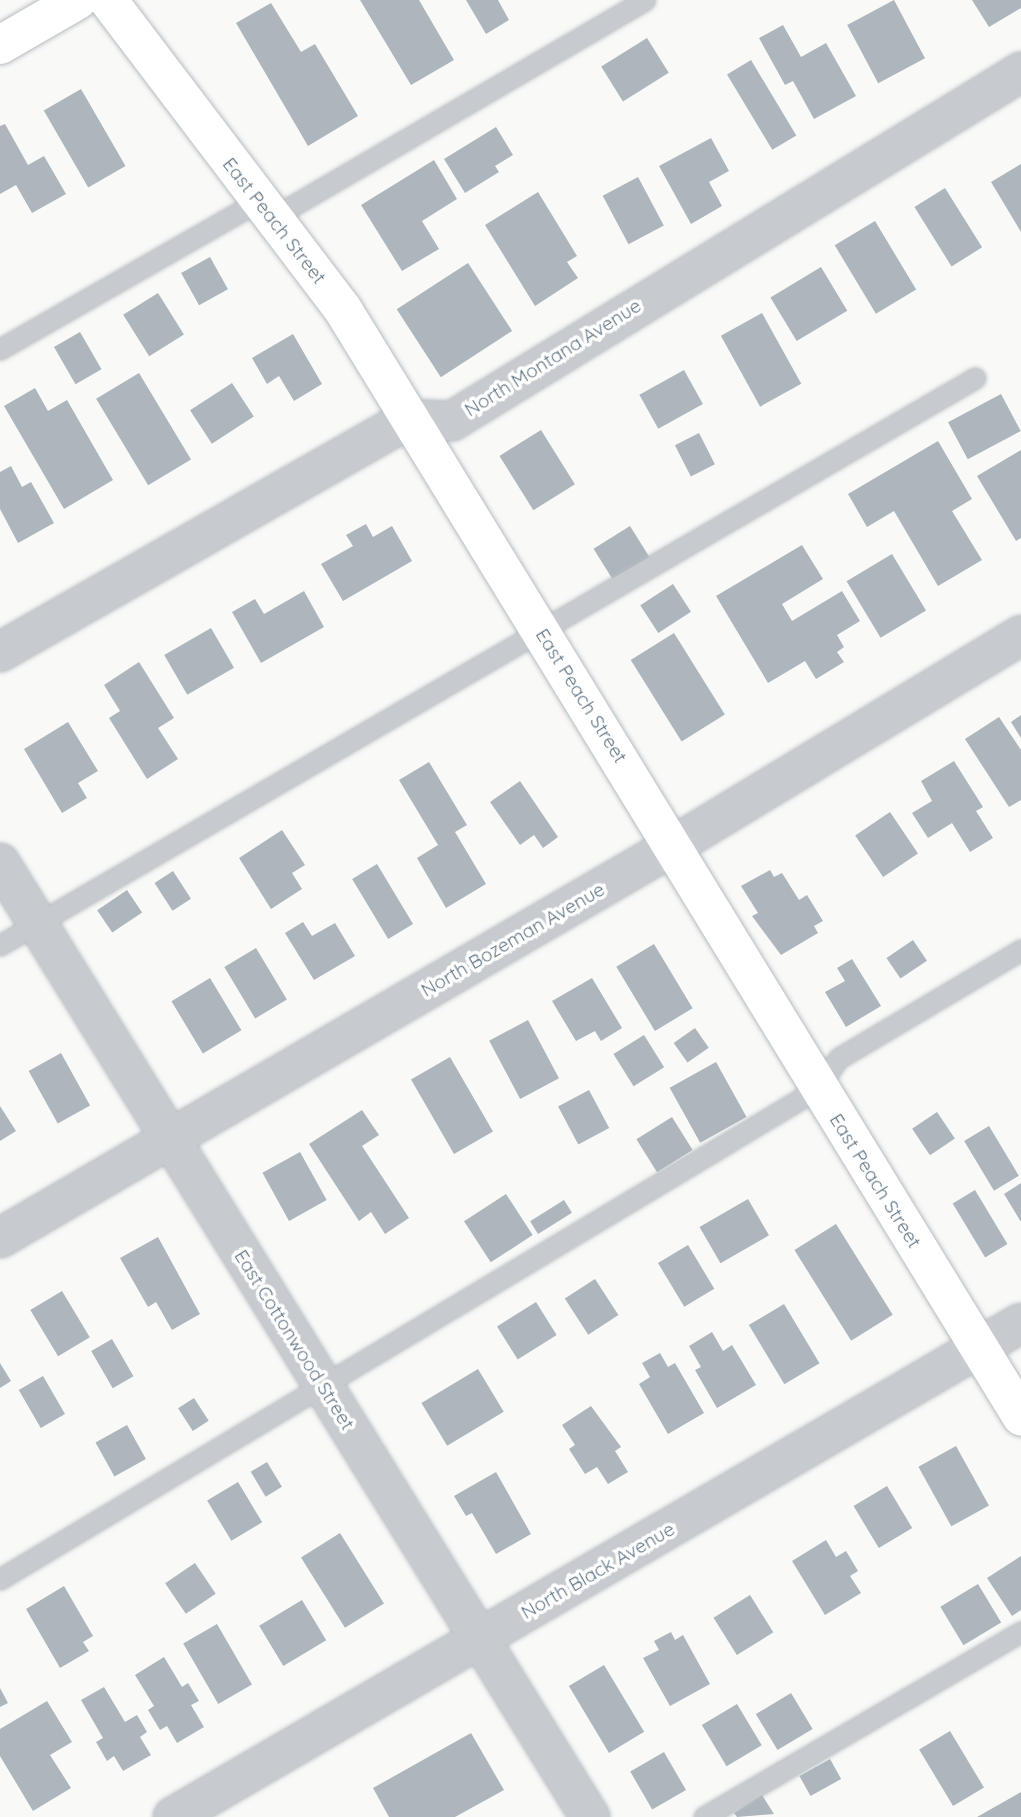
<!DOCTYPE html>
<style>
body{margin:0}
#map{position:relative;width:1021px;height:1817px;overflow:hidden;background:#f9f9f7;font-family:Quicksand,sans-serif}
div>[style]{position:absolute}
.building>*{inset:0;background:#adb6bc;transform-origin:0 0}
.roads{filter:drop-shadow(0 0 2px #b6bdc2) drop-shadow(0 0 2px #b6bdc2)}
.service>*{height:19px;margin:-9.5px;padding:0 9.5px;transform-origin:9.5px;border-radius:9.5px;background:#c7cbcf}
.minor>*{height:38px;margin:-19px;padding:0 19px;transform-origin:19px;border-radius:19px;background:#c7cbcf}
.secondary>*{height:38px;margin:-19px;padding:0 19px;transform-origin:19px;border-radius:19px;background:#fff}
span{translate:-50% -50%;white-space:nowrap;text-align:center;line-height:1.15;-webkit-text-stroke:7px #fff;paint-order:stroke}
.street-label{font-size:19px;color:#627584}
</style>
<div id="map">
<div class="building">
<div style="clip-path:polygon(360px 0,419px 0,454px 60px,411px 85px)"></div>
<div style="clip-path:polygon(466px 0,498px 0,509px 20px,486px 34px)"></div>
<div style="left:894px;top:0;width:66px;height:53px;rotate:62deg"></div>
<div style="clip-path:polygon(972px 0,1021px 0,1021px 8px,989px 27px)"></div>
<div style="clip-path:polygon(271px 3px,301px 52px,315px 44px,358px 116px,308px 146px,236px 23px)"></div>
<div style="clip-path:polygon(783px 25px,801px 57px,826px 43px,856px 96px,814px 119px,793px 81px,785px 85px,759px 38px)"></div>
<div style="left:647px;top:38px;width:41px;height:54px;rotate:58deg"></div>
<div style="left:751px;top:60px;width:88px;height:28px;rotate:59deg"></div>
<div style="left:81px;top:89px;width:89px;height:43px;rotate:60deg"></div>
<div style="clip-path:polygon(5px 124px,28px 165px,44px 156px,66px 194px,32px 213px,16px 185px,0 194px,0 126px)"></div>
<div style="clip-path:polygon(496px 127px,513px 155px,495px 166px,499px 172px,465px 193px,444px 159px)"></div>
<div style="clip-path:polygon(711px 138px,729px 171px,709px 182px,722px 206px,691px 224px,659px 166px)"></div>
<div style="clip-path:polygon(434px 160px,457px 199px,422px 221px,439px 249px,402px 271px,361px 205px)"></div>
<div style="clip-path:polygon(1021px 164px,1021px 232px,991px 182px)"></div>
<div style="left:638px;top:177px;width:55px;height:40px;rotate:62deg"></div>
<div style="left:945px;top:188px;width:70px;height:36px;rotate:58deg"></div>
<div style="clip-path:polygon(538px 192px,577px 256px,567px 262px,578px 278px,535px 306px,485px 225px)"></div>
<div style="left:875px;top:221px;width:80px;height:47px;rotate:59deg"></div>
<div style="left:210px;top:257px;width:37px;height:33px;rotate:61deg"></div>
<div style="left:468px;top:263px;width:81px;height:85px;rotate:57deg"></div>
<div style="left:821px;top:267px;width:51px;height:59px;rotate:59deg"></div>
<div style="left:158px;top:293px;width:49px;height:41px;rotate:58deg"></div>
<div style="left:762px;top:313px;width:81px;height:47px;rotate:61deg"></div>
<div style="left:80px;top:332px;width:43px;height:30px;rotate:60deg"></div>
<div style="clip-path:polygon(293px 334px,322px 384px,294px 401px,279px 376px,267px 384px,252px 358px)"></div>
<div style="left:684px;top:370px;width:39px;height:51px;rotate:61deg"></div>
<div style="left:139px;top:373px;width:101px;height:50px;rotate:59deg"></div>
<div style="left:232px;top:383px;width:40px;height:50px;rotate:57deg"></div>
<div style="clip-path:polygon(35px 388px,48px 411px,67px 400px,113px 480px,64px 509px,4px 406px)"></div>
<div style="left:1001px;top:394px;width:42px;height:60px;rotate:62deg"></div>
<div style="left:541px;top:430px;width:64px;height:49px;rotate:58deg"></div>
<div style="left:699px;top:433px;width:35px;height:27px;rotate:63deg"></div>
<div style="clip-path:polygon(938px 441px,972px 499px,952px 511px,982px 560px,938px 586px,894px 511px,867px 527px,848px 494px)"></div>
<div style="clip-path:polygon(1021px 450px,1021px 538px,1016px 541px,977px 476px)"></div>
<div style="clip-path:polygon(11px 466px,22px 487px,31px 482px,54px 523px,18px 543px,0 509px,0 472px)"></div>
<div style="clip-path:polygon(366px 524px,373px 537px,392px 526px,412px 561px,343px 601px,321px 564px,353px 546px,346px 535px)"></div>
<div style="left:630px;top:526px;width:38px;height:43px;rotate:58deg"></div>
<div style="clip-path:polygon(802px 545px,823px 579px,782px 604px,792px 621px,842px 591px,860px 621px,837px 635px,844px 647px,837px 652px,844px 662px,816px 679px,805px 661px,768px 683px,716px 596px)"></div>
<div style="left:892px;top:554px;width:66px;height:53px;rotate:59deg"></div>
<div style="left:673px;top:584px;width:33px;height:39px;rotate:57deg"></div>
<div style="clip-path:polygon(304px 591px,324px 627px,261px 663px,232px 612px,255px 599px,264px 614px)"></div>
<div style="left:211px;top:628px;width:46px;height:54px;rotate:60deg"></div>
<div style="left:674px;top:633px;width:96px;height:51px;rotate:58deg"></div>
<div style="clip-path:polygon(139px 662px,174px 718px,158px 728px,178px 759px,147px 779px,109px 718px,120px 711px,104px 685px)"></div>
<div style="clip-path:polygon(1021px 715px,1021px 738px,1011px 722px)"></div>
<div style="clip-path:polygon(999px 717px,1021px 750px,1021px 800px,1009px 807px,965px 739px)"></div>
<div style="clip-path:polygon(68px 722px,98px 771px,78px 783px,87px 798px,62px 813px,24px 749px)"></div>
<div style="clip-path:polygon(954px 761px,983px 807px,976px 811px,993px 838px,970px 852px,952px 823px,928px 838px,912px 813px,932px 801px,921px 781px)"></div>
<div style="clip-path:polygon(429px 762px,467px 825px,455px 832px,486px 884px,446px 908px,417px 858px,438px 845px,399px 780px)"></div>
<div style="clip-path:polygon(520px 781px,558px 837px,543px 848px,534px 835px,520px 845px,490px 802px)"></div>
<div style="left:890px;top:812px;width:50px;height:42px;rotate:56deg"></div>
<div style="clip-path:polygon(282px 830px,305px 865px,292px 873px,302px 889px,271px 909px,239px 858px)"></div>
<div style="left:377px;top:864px;width:70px;height:29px;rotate:59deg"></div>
<div style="clip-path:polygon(770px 870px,774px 877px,782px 873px,799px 900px,807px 895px,823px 921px,814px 926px,818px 933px,781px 955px,752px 916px,758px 913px,741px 886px)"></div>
<div style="left:173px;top:871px;width:33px;height:22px;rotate:57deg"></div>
<div style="left:127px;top:890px;width:27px;height:36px;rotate:56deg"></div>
<div style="clip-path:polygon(303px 922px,312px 936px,335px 923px,355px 956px,314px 980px,285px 933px)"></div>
<div style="left:913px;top:940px;width:25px;height:32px;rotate:56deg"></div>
<div style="left:654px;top:944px;width:75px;height:44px;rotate:59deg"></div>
<div style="left:256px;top:948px;width:60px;height:37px;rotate:59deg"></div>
<div style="clip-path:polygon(852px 959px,881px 1006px,846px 1027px,825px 992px,845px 981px,837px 968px)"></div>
<div style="left:210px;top:978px;width:61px;height:45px;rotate:59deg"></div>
<div style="clip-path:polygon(592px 978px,622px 1028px,601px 1041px,595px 1031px,576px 1041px,552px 1001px)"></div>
<div style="left:528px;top:1020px;width:66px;height:44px;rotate:62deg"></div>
<div style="left:695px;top:1028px;width:24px;height:26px;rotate:55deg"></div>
<div style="left:644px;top:1035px;width:38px;height:36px;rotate:58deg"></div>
<div style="left:61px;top:1053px;width:60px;height:37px;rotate:61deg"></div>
<div style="left:450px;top:1057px;width:86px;height:45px;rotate:60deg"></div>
<div style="left:716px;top:1062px;width:63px;height:53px;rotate:61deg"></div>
<div style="left:589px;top:1090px;width:43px;height:35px;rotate:62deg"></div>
<div style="clip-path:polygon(0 1106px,16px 1131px,0 1141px)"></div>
<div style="clip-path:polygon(362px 1110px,379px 1135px,362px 1146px,409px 1218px,385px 1234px,371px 1212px,359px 1221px,309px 1144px)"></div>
<div style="left:937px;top:1112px;width:32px;height:30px;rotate:56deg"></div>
<div style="left:672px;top:1117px;width:39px;height:42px;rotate:58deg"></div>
<div style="left:989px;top:1126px;width:58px;height:29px;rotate:59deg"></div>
<div style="left:300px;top:1152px;width:55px;height:43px;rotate:61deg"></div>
<div style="clip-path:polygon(1021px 1183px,1021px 1222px,1004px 1194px)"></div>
<div style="left:975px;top:1190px;width:63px;height:26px;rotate:59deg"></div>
<div style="left:506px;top:1194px;width:49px;height:50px;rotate:57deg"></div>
<div style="left:748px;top:1199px;width:42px;height:56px;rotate:60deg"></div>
<div style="left:564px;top:1200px;width:15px;height:40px;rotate:58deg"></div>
<div style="left:836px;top:1224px;width:107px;height:49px;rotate:58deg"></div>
<div style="clip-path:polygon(158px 1237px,200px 1314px,172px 1330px,156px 1302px,148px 1307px,120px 1258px)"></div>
<div style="left:688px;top:1245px;width:51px;height:35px;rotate:59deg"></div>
<div style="left:595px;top:1279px;width:43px;height:36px;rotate:57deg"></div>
<div style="left:62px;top:1291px;width:54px;height:37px;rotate:59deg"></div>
<div style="left:536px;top:1302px;width:39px;height:46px;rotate:58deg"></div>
<div style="left:784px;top:1304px;width:69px;height:41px;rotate:59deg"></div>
<div style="clip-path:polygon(712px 1332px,723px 1351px,732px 1345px,756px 1385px,717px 1408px,695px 1370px,701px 1367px,689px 1346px)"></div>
<div style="left:112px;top:1339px;width:43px;height:24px;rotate:60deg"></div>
<div style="clip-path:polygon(660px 1353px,668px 1367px,675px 1363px,704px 1413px,668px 1434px,639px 1384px,650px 1377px,642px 1363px)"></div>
<div style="clip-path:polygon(0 1363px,11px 1381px,0 1388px)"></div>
<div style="left:478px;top:1369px;width:50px;height:66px;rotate:59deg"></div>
<div style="left:43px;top:1376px;width:44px;height:28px;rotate:60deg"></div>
<div style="left:194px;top:1398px;width:27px;height:19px;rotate:57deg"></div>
<div style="clip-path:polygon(591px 1406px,621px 1447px,615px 1451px,628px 1472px,608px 1484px,597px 1467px,585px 1474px,569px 1449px,575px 1445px,562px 1425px)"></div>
<div style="left:127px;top:1425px;width:39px;height:36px;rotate:61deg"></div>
<div style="left:956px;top:1446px;width:68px;height:43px;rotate:61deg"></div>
<div style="left:267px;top:1462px;width:29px;height:19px;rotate:59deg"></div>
<div style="clip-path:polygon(496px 1472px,531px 1534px,496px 1554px,472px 1513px,466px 1516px,454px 1496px)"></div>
<div style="left:238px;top:1482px;width:47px;height:36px;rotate:59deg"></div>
<div style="left:887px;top:1486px;width:49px;height:39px;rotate:59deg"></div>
<div style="left:340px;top:1533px;width:83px;height:46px;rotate:58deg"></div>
<div style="clip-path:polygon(826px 1540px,836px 1557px,846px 1551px,858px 1571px,850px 1576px,861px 1593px,825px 1615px,792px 1561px)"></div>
<div style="clip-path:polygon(1021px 1556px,1021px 1610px,1012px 1616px,987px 1578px)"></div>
<div style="left:195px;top:1563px;width:37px;height:36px;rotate:56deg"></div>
<div style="left:978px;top:1584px;width:45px;height:44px;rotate:59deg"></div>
<div style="clip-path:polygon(64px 1586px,93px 1636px,83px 1642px,89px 1651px,60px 1668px,26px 1609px)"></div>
<div style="left:750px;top:1595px;width:44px;height:43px;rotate:58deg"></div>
<div style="left:302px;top:1600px;width:47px;height:50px;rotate:59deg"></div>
<div style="left:217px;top:1624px;width:70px;height:39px;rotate:60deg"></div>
<div style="clip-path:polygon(671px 1632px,675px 1640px,683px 1635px,710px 1684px,670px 1706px,643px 1658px,659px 1650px,654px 1641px)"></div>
<div style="clip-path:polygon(164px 1657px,182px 1687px,188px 1683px,199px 1701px,191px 1705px,204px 1727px,177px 1743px,167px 1726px,160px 1730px,148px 1710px,154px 1706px,135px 1675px)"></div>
<div style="left:604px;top:1665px;width:78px;height:41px;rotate:59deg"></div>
<div style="clip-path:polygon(104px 1687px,125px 1722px,137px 1715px,147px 1732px,140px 1737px,151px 1755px,123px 1771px,114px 1756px,107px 1761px,96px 1742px,103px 1738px,81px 1700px)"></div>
<div style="clip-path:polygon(0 1688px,8px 1703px,0 1707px)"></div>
<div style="left:791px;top:1693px;width:42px;height:41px;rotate:59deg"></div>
<div style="clip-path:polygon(47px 1701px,72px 1742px,50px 1755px,71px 1788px,33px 1811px,0 1756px,0 1729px)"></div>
<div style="left:737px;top:1704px;width:48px;height:41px;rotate:59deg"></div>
<div style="left:950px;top:1731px;width:66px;height:36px;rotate:59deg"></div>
<div style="clip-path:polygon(471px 1733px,504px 1790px,455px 1817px,389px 1817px,373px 1788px)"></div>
<div style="left:664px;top:1752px;width:44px;height:39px;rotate:60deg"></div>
<div style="left:830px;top:1759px;width:23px;height:35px;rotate:61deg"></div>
<div style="clip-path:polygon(1021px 1792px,1021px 1817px,977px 1817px)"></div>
<div style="clip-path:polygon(762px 1795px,774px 1814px,737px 1817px,734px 1813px)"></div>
</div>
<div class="roads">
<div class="service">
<div style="left:270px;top:219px;width:434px;rotate:-30.3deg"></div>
<div style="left:0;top:349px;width:296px;rotate:-29.8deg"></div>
<div style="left:0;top:945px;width:1128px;rotate:-30.18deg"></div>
<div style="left:0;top:1579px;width:953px;rotate:-30.95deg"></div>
<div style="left:817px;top:1089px;width:38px;rotate:-55deg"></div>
<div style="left:839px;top:1058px;width:212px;rotate:-30.7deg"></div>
<div style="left:704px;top:1817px;width:367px;rotate:-30.3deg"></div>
</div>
<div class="minor">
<div style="left:0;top:652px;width:471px;rotate:-29.7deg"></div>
<div style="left:409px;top:419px;width:43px;rotate:2.7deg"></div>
<div style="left:452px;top:421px;width:668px;rotate:-31.52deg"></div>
<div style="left:0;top:863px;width:1122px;rotate:58.27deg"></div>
<div style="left:0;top:1238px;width:779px;rotate:-30.22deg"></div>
<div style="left:673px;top:846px;width:407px;rotate:-31.2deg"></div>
<div style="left:173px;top:1817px;width:981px;rotate:-30.22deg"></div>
</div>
<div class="secondary">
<div style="left:108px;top:0;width:387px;rotate:52.8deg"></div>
<div style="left:342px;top:308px;width:1300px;rotate:58.5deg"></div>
<div style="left:0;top:45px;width:90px;rotate:-30deg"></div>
</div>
</div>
<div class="street-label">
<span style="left:274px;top:221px;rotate:52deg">East Peach Street</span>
<span style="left:553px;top:358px;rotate:-32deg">North Montana Avenue</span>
<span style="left:581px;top:696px;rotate:58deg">East Peach Street</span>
<span style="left:513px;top:940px;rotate:-30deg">North Bozeman Avenue</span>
<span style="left:875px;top:1181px;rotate:58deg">East Peach Street</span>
<span style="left:294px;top:1340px;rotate:58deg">East Cottonwood Street</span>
<span style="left:598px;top:1571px;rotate:-30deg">North Black Avenue</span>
</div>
</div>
